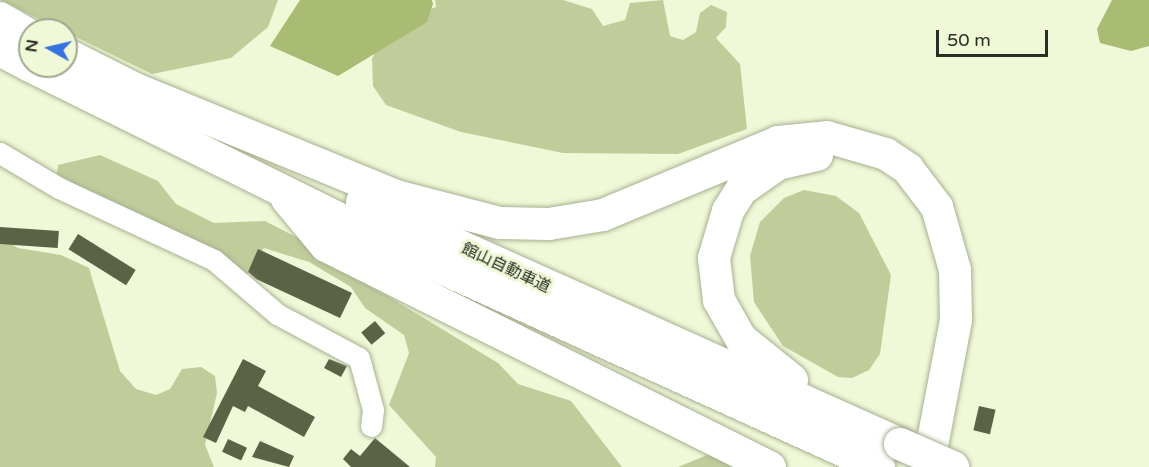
<!DOCTYPE html>
<meta charset="utf-8">
<style>
body{margin:0}
#map{position:relative;width:1149px;height:467px;overflow:hidden;background:#eff8d7;font-family:"Varela Round","Noto Sans JP",sans-serif}
div>[style]{position:absolute}
.green>*{inset:0;background:#c0cd9b}
.water>*{inset:0;background:#aabb73}
.building>*{inset:0;background:#5b6246;transform-origin:0 0}
.roads{filter:drop-shadow(0 0 2px #a8b091) drop-shadow(0 0 2px #a8b091)}
.minor>*{height:21px;margin:-10.5px;padding:0 10.5px;transform-origin:10.5px;border-radius:10.5px;background:#fff}
.highway>*{height:32px;margin:-16px;padding:0 16px;transform-origin:16px;border-radius:16px;background:#fff}
.bridges{filter:drop-shadow(0 0 2px #a8b091) drop-shadow(0 0 2px #a8b091)}
.highway-bridge>*{height:32px;margin:-16px;padding:0 16px;transform-origin:16px;border-radius:16px;background:#fff}
span{translate:-50% -50%;white-space:nowrap;text-align:center;line-height:1.15;-webkit-text-stroke:6px #eff8d7;paint-order:stroke}
.street-label{font-size:16px;color:#2b2e22}
.north{position:absolute;left:18px;top:18px;width:60px;height:60px;box-sizing:border-box;background:#eff8d7;border:2px solid #a1a78f;border-radius:50%;rotate:278deg;font-size:16px;font-weight:700;line-height:24px;text-align:center;color:#2b2e22}
.north::after{content:'';display:block;margin:auto;width:21px;height:27px;background:#3673e1;clip-path:polygon(50% 0,100% 100%,50% 72%,0 100%)}
.scale{position:absolute;left:936px;top:30px;width:112px;height:27px;box-sizing:border-box;border:3px solid #2b2e22;border-top:0;padding-left:8px;font-size:18px;line-height:21px;white-space:nowrap;color:#2b2e22;-webkit-text-stroke:4px #eff8d7;paint-order:stroke}
</style>
<div id="map">
<div class="green">
<div style="clip-path:polygon(0 0,278px 0,268px 27px,231px 58px,152px 74px)"></div>
<div style="clip-path:polygon(435px 0,563px 0,592px 9px,603px 26px,625px 20px,630px 3px,663px 0,670px 36px,683px 40px,696px 32px,700px 13px,711px 5px,727px 12px,726px 27px,716px 38px,740px 64px,747px 129px,678px 154px,563px 153px,461px 132px,386px 105px,373px 86px,372px 59px,388px 25px,436px 7px)"></div>
<div style="clip-path:polygon(100px 155px,158px 181px,176px 204px,214px 223px,265px 221px,366px 273px,376px 289px,498px 363px,518px 384px,571px 401px,622px 467px,435px 467px,436px 457px,389px 405px,409px 353px,404px 335px,365px 308px,351px 287px,309px 262px,264px 248px,243px 281px,57px 174px,58px 165px)"></div>
<div style="clip-path:polygon(804px 190px,836px 196px,859px 213px,891px 275px,880px 354px,869px 370px,852px 378px,838px 377px,783px 346px,754px 302px,750px 256px,760px 222px,784px 198px)"></div>
<div style="clip-path:polygon(0 237px,18px 248px,61px 255px,89px 268px,120px 371px,136px 389px,156px 395px,170px 389px,182px 369px,201px 367px,215px 376px,217px 393px,205px 445px,214px 467px,0 467px)"></div>
<div style="clip-path:polygon(722px 449px,761px 467px,678px 467px)"></div>
</div>
<div class="water">
<div style="clip-path:polygon(300px 0,432px 0,433px 4px,427px 22px,338px 76px,270px 46px)"></div>
<div style="clip-path:polygon(1112px 0,1149px 0,1149px 46px,1131px 51px,1100px 43px,1097px 29px)"></div>
</div>
<div class="building">
<div style="left:0;top:227px;width:59px;height:17px;rotate:4deg"></div>
<div style="left:78px;top:234px;width:68px;height:18px;rotate:32deg"></div>
<div style="clip-path:polygon(258px 249px,352px 293px,340px 318px,256px 279px,248px 272px)"></div>
<div style="left:375px;top:321px;width:16px;height:18px;rotate:50deg"></div>
<div style="clip-path:polygon(243px 359px,266px 371px,258px 386px,315px 417px,304px 437px,248px 406px,245px 412px,233px 406px,216px 443px,203px 437px)"></div>
<div style="clip-path:polygon(329px 359px,347px 366px,341px 377px,324px 368px)"></div>
<div style="left:979px;top:406px;width:17px;height:25px;rotate:13deg"></div>
<div style="clip-path:polygon(375px 438px,410px 467px,351px 467px,343px 459px,351px 449px,360px 456px)"></div>
<div style="left:228px;top:439px;width:21px;height:14px;rotate:25deg"></div>
<div style="clip-path:polygon(260px 441px,294px 456px,289px 467px,252px 457px)"></div>
</div>
<div class="roads">
<div class="minor">
<div style="left:0;top:153px;width:69px;rotate:30.7deg"></div>
<div style="left:59px;top:188px;width:171px;rotate:24.9deg"></div>
<div style="left:214px;top:260px;width:83px;rotate:40.6deg"></div>
<div style="left:277px;top:314px;width:93px;rotate:28.2deg"></div>
<div style="left:359px;top:358px;width:54px;rotate:74.9deg"></div>
<div style="left:373px;top:410px;width:16px;rotate:97deg"></div>
</div>
<div class="highway">
<div style="left:0;top:18px;width:34px;rotate:30deg"></div>
<div style="left:0;top:50px;width:34px;rotate:28deg"></div>
<div style="left:66px;top:54px;width:95px;rotate:26.8deg"></div>
<div style="left:30px;top:66px;width:427px;rotate:26.3deg"></div>
<div style="left:413px;top:255px;width:512px;rotate:24.46deg"></div>
<div style="left:133px;top:88px;width:284px;rotate:22.3deg"></div>
<div style="left:396px;top:196px;width:107px;rotate:14.6deg"></div>
<div style="left:500px;top:223px;width:49px;rotate:1.2deg"></div>
<div style="left:549px;top:224px;width:55px;rotate:-9.5deg"></div>
<div style="left:603px;top:215px;width:190px;rotate:-22.6deg"></div>
<div style="left:778px;top:142px;width:49px;rotate:-5.8deg"></div>
<div style="left:827px;top:137px;width:61px;rotate:16.1deg"></div>
<div style="left:886px;top:154px;width:27px;rotate:34deg"></div>
<div style="left:908px;top:169px;width:48px;rotate:52.7deg"></div>
<div style="left:937px;top:207px;width:66px;rotate:74.1deg"></div>
<div style="left:955px;top:270px;width:50px;rotate:88.9deg"></div>
<div style="left:956px;top:320px;width:150px;rotate:100.8deg"></div>
<div style="left:287px;top:199px;width:61px;rotate:50.3deg"></div>
<div style="left:326px;top:246px;width:496px;rotate:26.5deg"></div>
<div style="left:362px;top:202px;width:590px;rotate:24.22deg"></div>
<div style="left:792px;top:380px;width:65px;rotate:-141.2deg"></div>
<div style="left:741px;top:339px;width:45px;rotate:-119.4deg"></div>
<div style="left:719px;top:300px;width:42px;rotate:-96.8deg"></div>
<div style="left:714px;top:258px;width:49px;rotate:-73.4deg"></div>
<div style="left:728px;top:211px;width:25px;rotate:-58deg"></div>
<div style="left:741px;top:190px;width:45px;rotate:-35.1deg"></div>
<div style="left:778px;top:164px;width:40px;rotate:-13deg"></div>
</div>
</div>
<div class="bridges">
<div class="highway-bridge">
<div style="left:900px;top:444px;width:58px;rotate:23.5deg"></div>
</div>
</div>
<div class="street-label">
<span style="left:506px;top:268px;rotate:25deg">館山自動車道</span>
</div>
<div class="north">N</div>
<div class="scale">50 m</div>
</div>
